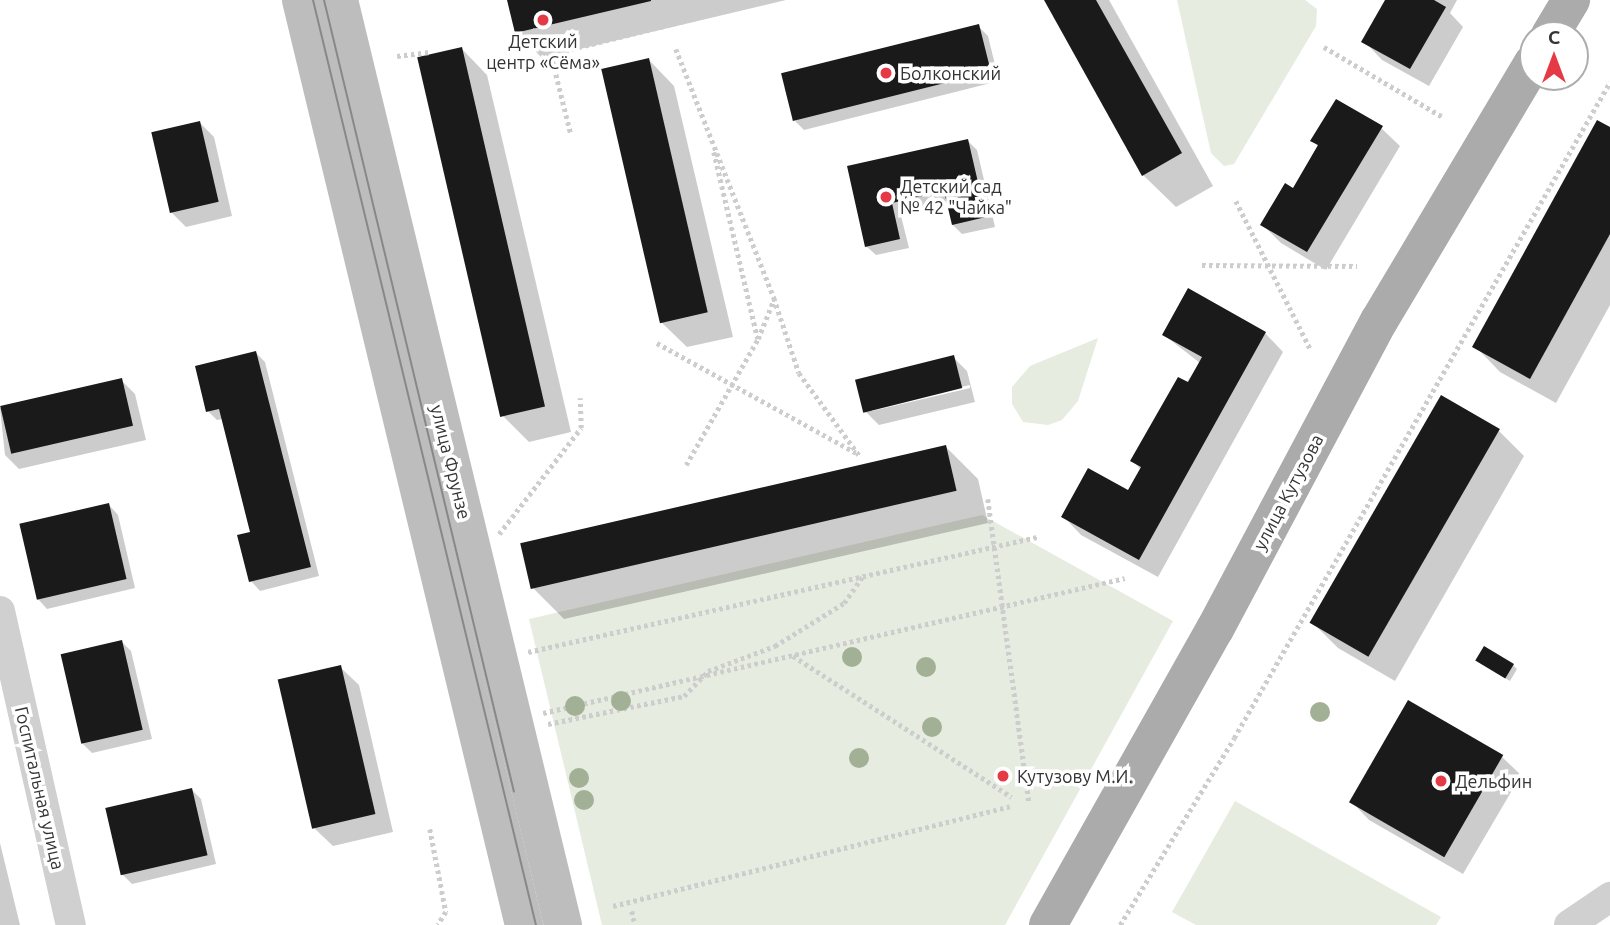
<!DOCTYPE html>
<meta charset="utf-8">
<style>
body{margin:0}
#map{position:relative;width:1610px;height:925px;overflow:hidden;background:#fff;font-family:Ubuntu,sans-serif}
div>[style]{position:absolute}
.green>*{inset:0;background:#e6ecdf}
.shadow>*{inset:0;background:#0003}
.building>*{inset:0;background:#1a1a1a;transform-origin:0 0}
.path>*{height:4.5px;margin-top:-2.25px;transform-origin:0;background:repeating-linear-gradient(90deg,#cdcdcd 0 3.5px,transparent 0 7px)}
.street>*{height:30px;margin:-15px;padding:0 15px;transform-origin:15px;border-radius:15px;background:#d0d0d0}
.secondary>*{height:38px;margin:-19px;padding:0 19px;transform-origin:19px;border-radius:19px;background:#bdbdbd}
.primary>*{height:38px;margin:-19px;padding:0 19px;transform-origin:19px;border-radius:19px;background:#ababab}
.tram>*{height:2px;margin:-1px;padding:0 1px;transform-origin:1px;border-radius:1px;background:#888}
.trees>*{width:20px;height:20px;margin:-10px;border-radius:50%;background:#a2b095}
.dots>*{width:19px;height:19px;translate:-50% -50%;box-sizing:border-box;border:4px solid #fff;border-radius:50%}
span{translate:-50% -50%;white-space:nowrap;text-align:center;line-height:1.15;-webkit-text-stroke:7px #fff;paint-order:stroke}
.poi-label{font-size:18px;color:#333}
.left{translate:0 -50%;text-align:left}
.street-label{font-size:18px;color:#333}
.north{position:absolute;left:1519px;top:21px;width:70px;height:70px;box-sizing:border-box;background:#fff;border:2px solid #adadad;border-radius:50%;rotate:0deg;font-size:19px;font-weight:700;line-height:28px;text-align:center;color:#333}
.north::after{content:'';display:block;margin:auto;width:24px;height:32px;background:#e63946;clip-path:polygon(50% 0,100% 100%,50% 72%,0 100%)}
</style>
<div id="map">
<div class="green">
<div style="clip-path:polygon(1177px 0,1305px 0,1317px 9px,1316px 26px,1234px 164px,1224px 166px,1211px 153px)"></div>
<div style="clip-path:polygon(1098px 338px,1078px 401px,1062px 420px,1048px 425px,1023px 422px,1012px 404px,1012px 387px,1030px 366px)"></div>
<div style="clip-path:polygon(982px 515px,1173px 621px,1005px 925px,602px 925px,529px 619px)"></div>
<div style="clip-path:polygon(1235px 801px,1441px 917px,1436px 925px,1196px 925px,1172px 912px)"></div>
</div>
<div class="shadow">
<div style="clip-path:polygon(509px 0,786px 0,542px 58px,517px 32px)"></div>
<div style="clip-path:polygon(1046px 0,1109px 0,1213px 186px,1176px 207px,1143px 175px)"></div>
<div style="clip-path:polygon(1394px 0,1457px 0,1450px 13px,1463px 27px,1429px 86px,1382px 60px,1364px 41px)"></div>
<div style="clip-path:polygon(978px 26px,988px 36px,999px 81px,804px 130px,795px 121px)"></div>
<div style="clip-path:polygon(462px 49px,487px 75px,571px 432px,529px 442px,503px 416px)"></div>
<div style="clip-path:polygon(649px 60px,674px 86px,733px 337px,687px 347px,661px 322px)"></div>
<div style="clip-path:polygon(200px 123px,214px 137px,232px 216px,186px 227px,172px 213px)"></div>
<div style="clip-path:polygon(1381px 128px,1400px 146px,1326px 270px,1281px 243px,1263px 225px,1293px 190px,1319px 147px,1313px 141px)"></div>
<div style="clip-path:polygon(1610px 129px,1610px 305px,1556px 403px,1500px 372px,1475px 346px)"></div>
<div style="clip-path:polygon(968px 141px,977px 150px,995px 227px,962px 234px,953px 225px,948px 201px,900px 212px,909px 248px,876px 255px,866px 246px,849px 167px)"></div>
<div style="clip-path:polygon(1265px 333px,1283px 352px,1158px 577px,1081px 535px,1063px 516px,1129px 492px,1141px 470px,1133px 461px,1200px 363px,1164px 335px)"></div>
<div style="clip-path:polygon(256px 353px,265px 362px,319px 576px,260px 591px,251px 581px,252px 533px,223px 419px,217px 420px,208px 411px)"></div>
<div style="clip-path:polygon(evenodd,953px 357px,967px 371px,975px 402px,879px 425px,865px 411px,953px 357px,970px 385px,970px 388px,872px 411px,872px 408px,970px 385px)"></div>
<div style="clip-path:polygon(121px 380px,135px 394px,146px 440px,19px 469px,5px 455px,0 408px)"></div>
<div style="clip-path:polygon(1499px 431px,1524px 456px,1395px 681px,1338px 648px,1313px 623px)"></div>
<div style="clip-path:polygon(946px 447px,978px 479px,988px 523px,564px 619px,532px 587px)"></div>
<div style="clip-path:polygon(109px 505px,118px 515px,135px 588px,47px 609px,38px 599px)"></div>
<div style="clip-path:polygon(122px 642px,131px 651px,152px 739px,92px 753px,83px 744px)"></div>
<div style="clip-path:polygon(1477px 661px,1513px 665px,1517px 669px,1510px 681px)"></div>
<div style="clip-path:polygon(340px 667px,359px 685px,393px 832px,333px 846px,314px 828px)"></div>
<div style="clip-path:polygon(1409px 702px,1502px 757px,1521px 775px,1463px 874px,1369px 820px,1351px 801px)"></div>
<div style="clip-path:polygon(192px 790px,201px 799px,216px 864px,132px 884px,122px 874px)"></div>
<div style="clip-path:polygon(0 843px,20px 925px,0 925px)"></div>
</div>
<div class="building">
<div style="clip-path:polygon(507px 0,651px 0,651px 1px,515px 33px)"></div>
<div style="clip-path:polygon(1044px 0,1096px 0,1182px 153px,1142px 176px)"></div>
<div style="clip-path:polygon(1385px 0,1434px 0,1446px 7px,1410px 69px,1361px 42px)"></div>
<div style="left:979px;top:24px;width:49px;height:204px;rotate:76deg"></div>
<div style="left:462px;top:47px;width:369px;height:46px;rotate:77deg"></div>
<div style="left:649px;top:58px;width:261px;height:49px;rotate:77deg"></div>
<div style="clip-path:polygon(1336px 99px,1383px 126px,1307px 252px,1260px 225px,1285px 183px,1293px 188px,1318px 145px,1310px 141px)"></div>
<div style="clip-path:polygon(1597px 120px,1610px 127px,1610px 234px,1530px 379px,1472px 347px)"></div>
<div style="left:200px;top:121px;width:83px;height:50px;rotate:77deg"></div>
<div style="clip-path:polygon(968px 139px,986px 217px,952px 225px,944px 191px,892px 203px,900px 239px,865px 247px,847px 166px)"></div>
<div style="clip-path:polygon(1188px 288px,1266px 332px,1139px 560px,1061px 517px,1088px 468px,1128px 490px,1141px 467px,1130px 461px,1178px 377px,1188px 382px,1202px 357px,1162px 335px)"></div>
<div style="clip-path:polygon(256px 351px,311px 567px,249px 582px,237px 535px,250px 532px,219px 409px,206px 412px,195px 366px)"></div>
<div style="left:954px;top:355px;width:34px;height:102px;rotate:76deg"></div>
<div style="left:122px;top:378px;width:49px;height:125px;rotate:77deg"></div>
<div style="left:1441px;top:395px;width:68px;height:263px;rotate:30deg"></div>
<div style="left:946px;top:445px;width:47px;height:437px;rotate:77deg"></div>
<div style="left:109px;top:503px;width:78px;height:92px;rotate:77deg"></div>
<div style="left:122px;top:640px;width:92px;height:63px;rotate:77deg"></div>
<div style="left:1484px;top:646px;width:35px;height:17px;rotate:31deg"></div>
<div style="left:341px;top:665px;width:153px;height:65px;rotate:77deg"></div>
<div style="left:1408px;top:700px;width:110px;height:118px;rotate:30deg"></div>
<div style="left:192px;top:788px;width:69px;height:89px;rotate:77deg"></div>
</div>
<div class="path">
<div style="left:532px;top:29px;width:31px;rotate:53deg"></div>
<div style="left:551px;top:54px;width:82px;rotate:76deg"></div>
<div style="left:1324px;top:47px;width:138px;rotate:30.5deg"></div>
<div style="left:676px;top:49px;width:268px;rotate:68.5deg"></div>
<div style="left:774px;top:298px;width:79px;rotate:71.6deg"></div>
<div style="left:799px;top:373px;width:102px;rotate:53.8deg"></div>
<div style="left:551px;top:54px;width:226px;rotate:-13.9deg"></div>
<div style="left:397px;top:56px;width:33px;rotate:-7deg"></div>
<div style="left:714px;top:152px;width:192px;rotate:76.8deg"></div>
<div style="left:1236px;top:201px;width:165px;rotate:63.3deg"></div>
<div style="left:1202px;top:265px;width:155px;rotate:0.4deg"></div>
<div style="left:657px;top:343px;width:227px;rotate:28.9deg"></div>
<div style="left:686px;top:465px;width:145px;rotate:-60.3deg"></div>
<div style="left:758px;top:339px;width:43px;rotate:-68.2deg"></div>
<div style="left:988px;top:499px;width:306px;rotate:82.3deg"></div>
<div style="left:499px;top:534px;width:134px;rotate:-52.3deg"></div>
<div style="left:581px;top:428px;width:30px;rotate:-92deg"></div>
<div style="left:528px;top:652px;width:522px;rotate:-12.73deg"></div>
<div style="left:793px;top:656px;width:260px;rotate:32.8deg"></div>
<div style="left:543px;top:713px;width:597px;rotate:-13.06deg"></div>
<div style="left:548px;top:724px;width:139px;rotate:-11.6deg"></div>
<div style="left:684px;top:696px;width:35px;rotate:-46deg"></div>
<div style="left:708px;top:671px;width:72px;rotate:-20.5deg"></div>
<div style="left:775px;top:646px;width:81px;rotate:-31.9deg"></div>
<div style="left:844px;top:603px;width:33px;rotate:-55deg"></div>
<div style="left:430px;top:829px;width:85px;rotate:79.1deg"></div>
<div style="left:446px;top:912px;width:15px;rotate:122deg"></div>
<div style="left:613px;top:906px;width:409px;rotate:-14.1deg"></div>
<div style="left:632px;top:911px;width:14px;rotate:78deg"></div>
<div style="left:1120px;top:925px;width:219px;rotate:-58.6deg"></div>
<div style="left:1234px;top:738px;width:756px;rotate:-60.18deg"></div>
</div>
<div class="street">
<div style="left:0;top:611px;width:322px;rotate:77.3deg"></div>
<div style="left:1569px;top:925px;width:50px;rotate:-34.3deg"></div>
</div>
<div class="secondary">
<div style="left:301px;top:0;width:952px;rotate:76.45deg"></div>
<div style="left:339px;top:0;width:952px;rotate:76.39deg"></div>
</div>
<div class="primary">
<div style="left:1550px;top:35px;width:41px;rotate:-59deg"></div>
<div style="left:1048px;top:925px;width:340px;rotate:-60.6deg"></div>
<div style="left:1215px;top:629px;width:349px;rotate:-62deg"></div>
<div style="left:1379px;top:321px;width:300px;rotate:-59.2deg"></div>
</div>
<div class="tram">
<div style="left:313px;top:0;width:952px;rotate:76.45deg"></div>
<div style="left:324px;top:0;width:814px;rotate:76.51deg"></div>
</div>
<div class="trees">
<div style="left:852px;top:657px"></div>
<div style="left:926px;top:667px"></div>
<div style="left:621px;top:701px"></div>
<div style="left:575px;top:706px"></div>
<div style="left:1320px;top:712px"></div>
<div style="left:932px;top:727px"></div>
<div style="left:859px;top:758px"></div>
<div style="left:579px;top:778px"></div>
<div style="left:584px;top:800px"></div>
</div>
<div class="dots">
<div style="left:543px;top:20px;background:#e63946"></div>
<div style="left:886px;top:73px;background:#e63946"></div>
<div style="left:886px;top:197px;background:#e63946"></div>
<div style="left:1003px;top:776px;background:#e63946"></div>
<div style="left:1441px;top:781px;background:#e63946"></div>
</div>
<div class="poi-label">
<span style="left:543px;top:52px">Детский<br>центр «Сёма»</span>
<span class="left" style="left:900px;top:73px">Болконский</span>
<span class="left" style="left:900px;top:197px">Детский сад<br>№ 42 "Чайка"</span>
<span class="left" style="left:1017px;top:776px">Кутузову М.И.</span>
<span class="left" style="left:1455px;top:781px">Дельфин</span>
</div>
<div class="street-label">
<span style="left:451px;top:462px;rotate:76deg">улица Фрунзе</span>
<span style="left:1288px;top:492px;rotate:-62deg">улица Кутузова</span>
<span style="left:40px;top:788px;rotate:77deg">Госпитальная улица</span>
</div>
<div class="north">С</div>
</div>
